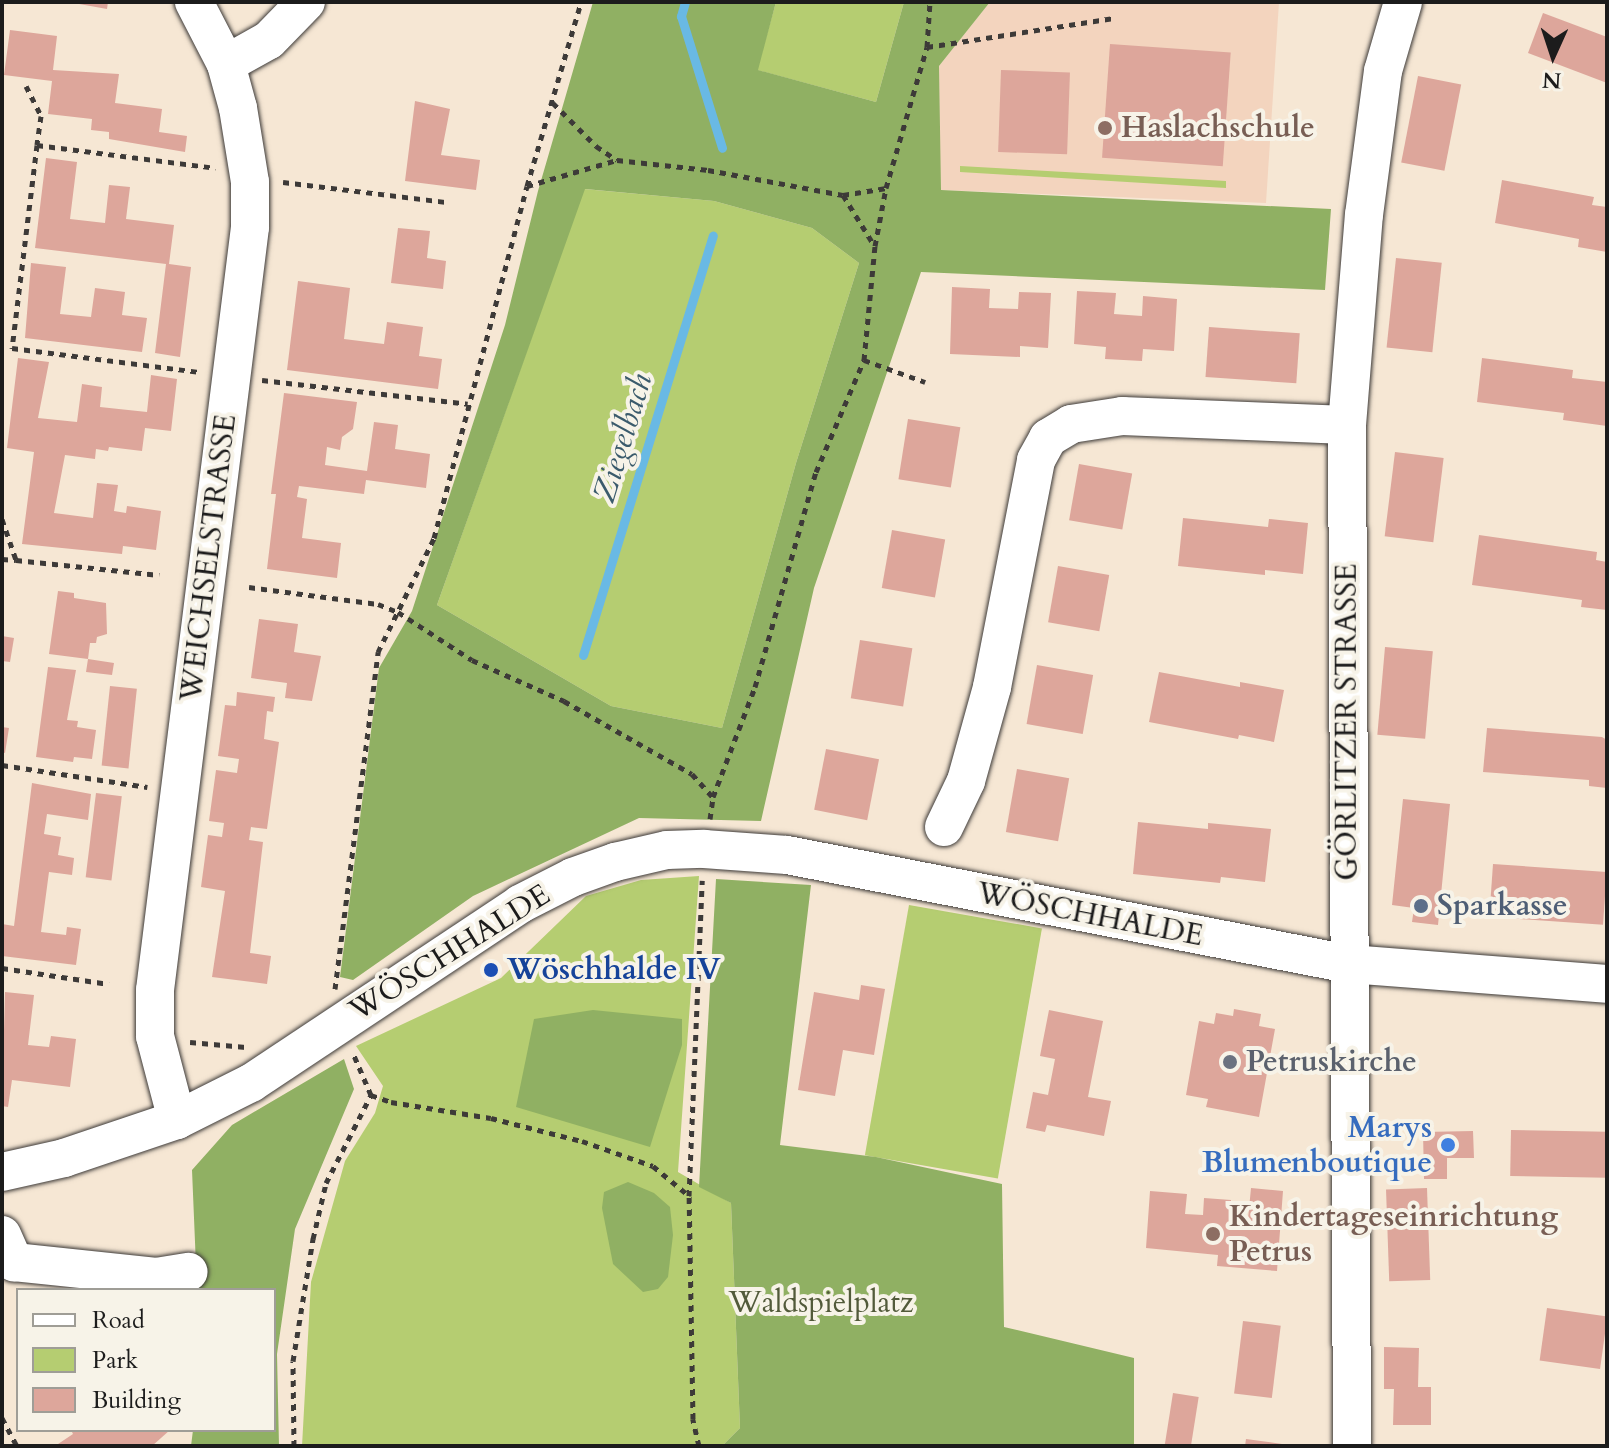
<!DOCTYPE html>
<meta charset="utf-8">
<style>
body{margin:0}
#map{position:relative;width:1609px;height:1448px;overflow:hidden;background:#f6e7d4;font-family:Cardo,serif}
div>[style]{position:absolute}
.built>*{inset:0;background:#f3d4be}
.green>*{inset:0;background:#b5cd71;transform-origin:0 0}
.forest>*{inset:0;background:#90b063}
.stream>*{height:9px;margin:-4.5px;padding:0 4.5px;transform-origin:4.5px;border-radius:4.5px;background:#69b9e4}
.building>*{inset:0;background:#dda69b;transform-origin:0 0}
.path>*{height:5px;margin-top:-2.5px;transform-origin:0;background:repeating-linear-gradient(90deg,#3d3a38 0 6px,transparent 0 12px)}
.roads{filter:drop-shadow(0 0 2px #3d3a38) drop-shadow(0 0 2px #3d3a38)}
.minor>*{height:38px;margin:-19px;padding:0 19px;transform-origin:19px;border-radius:19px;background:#fff}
.dots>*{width:22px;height:22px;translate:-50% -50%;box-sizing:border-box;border:4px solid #f7f3e8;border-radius:50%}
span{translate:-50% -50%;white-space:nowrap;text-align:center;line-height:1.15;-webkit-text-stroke:8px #f7f3e8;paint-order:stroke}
.education-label{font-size:30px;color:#785e54;font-weight:700}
.left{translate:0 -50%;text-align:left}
.street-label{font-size:30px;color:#1c1c1c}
.service-label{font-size:30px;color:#4e5e75;font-weight:700}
.transit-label{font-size:30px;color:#164399;font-weight:700}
.worship-label{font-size:30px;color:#5b616d;font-weight:700}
.shop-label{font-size:30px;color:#366cbe;font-weight:700}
.right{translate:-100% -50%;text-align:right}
.park-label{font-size:30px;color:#525a3a}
.water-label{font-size:32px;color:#3b5b6c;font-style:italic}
.frame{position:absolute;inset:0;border:4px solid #1c1c1c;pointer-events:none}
.legend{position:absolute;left:16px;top:1288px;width:260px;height:144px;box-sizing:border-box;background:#f7f3e8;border:2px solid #9f9d96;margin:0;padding:10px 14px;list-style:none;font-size:24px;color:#1c1c1c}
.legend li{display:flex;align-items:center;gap:16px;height:40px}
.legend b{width:40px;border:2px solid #9f9d96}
.north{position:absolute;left:1513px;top:16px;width:80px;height:80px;-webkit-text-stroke:6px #f7f3e8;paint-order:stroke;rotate:183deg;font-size:22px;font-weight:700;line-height:32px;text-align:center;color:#1c1c1c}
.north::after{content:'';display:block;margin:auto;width:28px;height:36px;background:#1c1c1c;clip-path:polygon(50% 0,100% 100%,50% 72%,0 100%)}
</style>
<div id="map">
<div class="built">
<div style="clip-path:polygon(990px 2px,1279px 2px,1266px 203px,940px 190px,939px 66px)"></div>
</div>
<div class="green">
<div style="clip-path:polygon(776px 2px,904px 2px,876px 102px,757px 70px)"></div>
<div style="clip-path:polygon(960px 166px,1226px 181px,1226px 188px,960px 172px)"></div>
<div style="clip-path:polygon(584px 189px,714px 201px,812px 228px,859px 263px,796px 463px,722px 728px,611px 706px,437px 605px)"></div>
<div style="clip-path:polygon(699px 876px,678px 1172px,731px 1203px,740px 1428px,722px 1446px,302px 1446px,311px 1282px,345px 1161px,375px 1113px,383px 1086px,356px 1046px,501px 978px,586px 896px,641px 880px)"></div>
<div style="left:909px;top:905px;width:135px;height:254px;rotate:10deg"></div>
</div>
<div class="forest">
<div style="clip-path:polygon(evenodd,593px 2px,776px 2px,758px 70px,876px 102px,904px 2px,990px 2px,939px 66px,941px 190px,1331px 209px,1325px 290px,921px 272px,814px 588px,761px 821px,639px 818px,473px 896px,353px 980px,340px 977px,379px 668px,412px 611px,505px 325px,538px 191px,593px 2px,585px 189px,714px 201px,812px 228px,859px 263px,796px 463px,722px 728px,611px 706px,437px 605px,585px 189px)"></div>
<div style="clip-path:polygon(716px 879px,811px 885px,780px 1145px,876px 1157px,1002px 1184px,1004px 1327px,1134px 1358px,1134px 1446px,722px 1446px,740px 1428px,731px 1203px,699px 1187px)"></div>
<div style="clip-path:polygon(593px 1010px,682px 1019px,682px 1045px,650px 1147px,516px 1107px,534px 1019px)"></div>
<div style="clip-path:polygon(344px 1059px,354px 1089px,295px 1229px,277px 1354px,279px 1446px,191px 1446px,193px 1430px,274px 1430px,274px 1290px,197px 1290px,192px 1170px,232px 1125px)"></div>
<div style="clip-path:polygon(628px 1182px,654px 1193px,670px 1207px,673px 1235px,668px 1277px,658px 1289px,643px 1292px,613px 1264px,602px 1208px,604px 1192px)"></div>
</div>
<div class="stream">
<div style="left:685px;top:2px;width:15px;rotate:106deg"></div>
<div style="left:681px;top:16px;width:138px;rotate:72.7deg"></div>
<div style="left:583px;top:655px;width:439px;rotate:-72.8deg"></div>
</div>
<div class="building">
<div style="clip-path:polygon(68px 2px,108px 2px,107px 9px)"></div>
<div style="clip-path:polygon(1543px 13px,1607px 37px,1607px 83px,1528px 53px)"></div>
<div style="clip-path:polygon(10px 30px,57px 36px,53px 70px,119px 74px,115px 103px,162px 109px,159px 132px,187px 136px,185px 152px,109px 139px,109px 132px,91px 130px,92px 119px,48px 114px,52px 81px,4px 75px)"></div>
<div style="left:1110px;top:44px;width:121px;height:114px;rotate:4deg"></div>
<div style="left:1001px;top:70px;width:69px;height:82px;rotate:2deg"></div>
<div style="left:1418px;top:76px;width:44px;height:88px;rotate:11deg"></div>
<div style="clip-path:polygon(415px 101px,450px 109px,441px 155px,480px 160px,476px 190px,405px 181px)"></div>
<div style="clip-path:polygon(46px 158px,77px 162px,70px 219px,105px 223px,109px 185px,130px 187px,126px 219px,174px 225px,169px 264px,191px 267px,180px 357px,155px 353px,166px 264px,35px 248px)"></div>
<div style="clip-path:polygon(1502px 180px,1594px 197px,1592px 205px,1607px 207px,1607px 252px,1578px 247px,1579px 239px,1495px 223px)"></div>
<div style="clip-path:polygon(398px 228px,430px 231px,427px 258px,446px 261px,443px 289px,391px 283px)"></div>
<div style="left:1396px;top:258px;width:46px;height:90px;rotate:6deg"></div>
<div style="clip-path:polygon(31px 263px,66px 267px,60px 314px,91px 317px,95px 288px,125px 292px,122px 315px,147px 318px,142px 352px,25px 338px)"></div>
<div style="clip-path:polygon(298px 281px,350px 288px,344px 339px,384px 344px,387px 322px,423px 327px,419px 356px,442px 359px,438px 389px,287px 370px)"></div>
<div style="clip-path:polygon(952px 287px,990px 289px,989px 308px,1018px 309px,1019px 292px,1051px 293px,1048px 348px,1020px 346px,1020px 357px,950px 354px)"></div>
<div style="clip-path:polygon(1077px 291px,1116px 293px,1114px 314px,1142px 316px,1143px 296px,1177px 299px,1174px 351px,1143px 349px,1142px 361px,1105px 359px,1106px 347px,1074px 344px)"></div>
<div style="left:1209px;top:327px;width:91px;height:50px;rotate:4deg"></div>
<div style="clip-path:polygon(18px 358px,49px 362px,38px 418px,77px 422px,82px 384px,102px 387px,100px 407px,147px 412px,151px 375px,177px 379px,171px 431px,145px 428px,142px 451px,109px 447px,108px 451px,96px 449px,95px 459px,65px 455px,54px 513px,93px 518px,97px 483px,118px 485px,114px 511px,126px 513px,127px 506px,161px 511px,156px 550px,123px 546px,122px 554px,22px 544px,34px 452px,7px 448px)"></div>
<div style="clip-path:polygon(1482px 358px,1573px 370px,1572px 378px,1607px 382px,1607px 426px,1563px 420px,1564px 413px,1477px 402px)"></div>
<div style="clip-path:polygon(284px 393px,357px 402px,353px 429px,342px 437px,340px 450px,327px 447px,325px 465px,367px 471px,374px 422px,398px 425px,395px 449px,430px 454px,426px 488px,366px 480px,364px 494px,299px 486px,297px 497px,307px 499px,302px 538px,341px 543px,337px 578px,267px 569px,276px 494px,271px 494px)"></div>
<div style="left:908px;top:419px;width:53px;height:61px;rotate:9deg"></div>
<div style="left:1395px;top:452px;width:49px;height:85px;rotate:7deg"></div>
<div style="left:1079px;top:464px;width:54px;height:57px;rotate:10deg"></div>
<div style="clip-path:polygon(1183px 518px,1268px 527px,1269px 519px,1308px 523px,1303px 574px,1265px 570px,1265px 575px,1178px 566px)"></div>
<div style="left:892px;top:530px;width:54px;height:59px;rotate:10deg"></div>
<div style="clip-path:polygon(1479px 535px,1597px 552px,1596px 560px,1607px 562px,1607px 610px,1581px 607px,1582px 600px,1472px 585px)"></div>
<div style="left:1058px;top:566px;width:52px;height:57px;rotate:10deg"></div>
<div style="clip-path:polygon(58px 591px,74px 593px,74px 598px,106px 603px,107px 634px,97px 637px,96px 643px,90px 643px,88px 659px,114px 663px,112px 675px,86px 672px,88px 659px,49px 654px)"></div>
<div style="clip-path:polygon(259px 619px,298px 624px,294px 652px,321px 656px,312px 701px,285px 698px,287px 683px,251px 678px)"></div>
<div style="clip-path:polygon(2px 636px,14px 638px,10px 662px,2px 661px)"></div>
<div style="left:860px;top:640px;width:53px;height:59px;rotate:9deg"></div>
<div style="left:1385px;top:647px;width:48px;height:88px;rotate:5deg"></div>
<div style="left:1037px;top:665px;width:57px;height:60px;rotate:10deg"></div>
<div style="clip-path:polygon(48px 667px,76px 670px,67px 720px,78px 721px,77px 727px,96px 730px,92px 759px,74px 757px,73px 762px,36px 757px)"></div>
<div style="clip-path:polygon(1159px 672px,1240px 687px,1240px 682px,1284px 690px,1274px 742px,1239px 735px,1238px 739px,1149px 722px)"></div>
<div style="left:110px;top:686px;width:27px;height:80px;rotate:6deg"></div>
<div style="clip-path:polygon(237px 692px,275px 697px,273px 712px,267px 711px,264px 739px,279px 742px,267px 829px,251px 827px,249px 840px,263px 842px,250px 953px,271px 956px,267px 984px,212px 977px,225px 891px,201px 887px,208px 835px,222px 837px,224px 823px,209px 821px,216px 770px,237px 773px,239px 759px,218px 756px,225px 705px,236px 706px)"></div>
<div style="clip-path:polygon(2px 727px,9px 728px,5px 753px,2px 752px)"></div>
<div style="clip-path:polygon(1487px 728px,1602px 737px,1607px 740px,1607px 788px,1589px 786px,1589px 780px,1483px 772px)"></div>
<div style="left:826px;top:749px;width:54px;height:62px;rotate:11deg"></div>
<div style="left:1017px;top:769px;width:53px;height:64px;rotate:10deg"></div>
<div style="clip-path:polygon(32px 783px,91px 794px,88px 820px,47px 814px,44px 834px,61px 837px,58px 855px,74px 858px,72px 875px,49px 872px,41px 932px,66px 935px,67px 927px,81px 929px,76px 965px,2px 956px,2px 924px,14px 926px)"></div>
<div style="left:96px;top:793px;width:26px;height:85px;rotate:7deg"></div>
<div style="clip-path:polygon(1403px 799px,1450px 804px,1438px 925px,1412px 922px,1414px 908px,1392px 905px)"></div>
<div style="clip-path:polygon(1138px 822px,1208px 829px,1208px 823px,1271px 829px,1265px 882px,1221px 877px,1220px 883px,1133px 874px)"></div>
<div style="left:1493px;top:864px;width:114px;height:53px;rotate:4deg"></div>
<div style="clip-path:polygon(861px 985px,885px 989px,874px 1055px,843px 1050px,835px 1096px,798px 1090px,814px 992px,859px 1000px)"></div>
<div style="clip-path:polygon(5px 992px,34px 995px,28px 1045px,49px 1047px,51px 1036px,76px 1039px,70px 1087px,12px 1080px,8px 1107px,2px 1106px)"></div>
<div style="clip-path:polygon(1234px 1009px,1261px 1014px,1259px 1026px,1275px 1029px,1259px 1117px,1206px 1107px,1208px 1099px,1186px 1095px,1199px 1021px,1214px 1024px,1216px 1013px,1233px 1016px)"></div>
<div style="clip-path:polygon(1049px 1010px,1103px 1021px,1088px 1097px,1111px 1101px,1104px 1136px,1047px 1125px,1045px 1132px,1026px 1128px,1033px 1092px,1048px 1095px,1055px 1059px,1040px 1056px)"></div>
<div style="left:1511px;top:1130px;width:96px;height:46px;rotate:1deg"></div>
<div style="clip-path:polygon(1473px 1131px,1474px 1158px,1447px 1158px,1447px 1179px,1424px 1179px,1423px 1132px)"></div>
<div style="clip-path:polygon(1251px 1188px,1283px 1191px,1277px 1271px,1217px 1266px,1218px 1255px,1146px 1248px,1150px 1191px,1187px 1194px,1185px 1214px,1203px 1215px,1204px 1198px,1231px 1200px,1230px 1217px,1248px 1219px)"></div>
<div style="left:1427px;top:1188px;width:92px;height:41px;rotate:88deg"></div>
<div style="left:1547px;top:1308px;width:61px;height:53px;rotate:8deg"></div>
<div style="left:1243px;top:1321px;width:38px;height:73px;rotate:7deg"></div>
<div style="clip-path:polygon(1384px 1347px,1419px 1348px,1418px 1387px,1431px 1387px,1431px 1425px,1393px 1425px,1394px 1389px,1384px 1389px)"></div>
<div style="left:1173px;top:1393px;width:26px;height:52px;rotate:9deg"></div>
<div style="clip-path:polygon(71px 1430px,170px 1430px,152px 1446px,55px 1446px,73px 1434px)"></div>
<div style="clip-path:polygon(1246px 1439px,1282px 1444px,1282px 1446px,1245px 1446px)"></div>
</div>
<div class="path">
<div style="left:927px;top:47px;width:189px;rotate:-8.8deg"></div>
<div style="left:26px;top:86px;width:34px;rotate:63deg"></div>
<div style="left:41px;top:116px;width:29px;rotate:98deg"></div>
<div style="left:37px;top:145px;width:180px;rotate:7.3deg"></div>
<div style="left:553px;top:103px;width:61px;rotate:45deg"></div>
<div style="left:596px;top:146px;width:25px;rotate:34deg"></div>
<div style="left:37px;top:145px;width:205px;rotate:97deg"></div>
<div style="left:12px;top:348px;width:190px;rotate:7.3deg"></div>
<div style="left:283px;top:182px;width:163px;rotate:7deg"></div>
<div style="left:527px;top:186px;width:94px;rotate:-16.1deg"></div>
<div style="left:617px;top:160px;width:92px;rotate:6.3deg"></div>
<div style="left:708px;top:170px;width:137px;rotate:10.5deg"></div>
<div style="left:843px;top:195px;width:44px;rotate:-9.2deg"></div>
<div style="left:843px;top:195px;width:59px;rotate:58.2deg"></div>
<div style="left:864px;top:360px;width:65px;rotate:19.8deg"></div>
<div style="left:262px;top:380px;width:207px;rotate:6.6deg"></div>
<div style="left:2px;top:519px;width:43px;rotate:71.1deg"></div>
<div style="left:16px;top:560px;width:144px;rotate:6deg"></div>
<div style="left:2px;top:559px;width:14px;rotate:4deg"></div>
<div style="left:249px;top:587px;width:130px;rotate:7.5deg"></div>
<div style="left:378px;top:604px;width:22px;rotate:22deg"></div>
<div style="left:398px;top:612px;width:88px;rotate:33deg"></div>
<div style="left:472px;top:660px;width:101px;rotate:24deg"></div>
<div style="left:564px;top:701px;width:147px;rotate:29.7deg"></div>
<div style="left:692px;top:774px;width:31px;rotate:48deg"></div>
<div style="left:2px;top:765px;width:147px;rotate:8.6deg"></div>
<div style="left:710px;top:819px;width:22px;rotate:-82deg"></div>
<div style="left:713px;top:797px;width:118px;rotate:-69.1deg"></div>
<div style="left:755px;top:687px;width:223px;rotate:-74.2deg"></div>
<div style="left:816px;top:472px;width:122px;rotate:-66.8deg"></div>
<div style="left:864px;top:360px;width:115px;rotate:-84.5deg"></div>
<div style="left:875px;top:246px;width:59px;rotate:-79.3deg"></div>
<div style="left:886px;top:188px;width:147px;rotate:-73.8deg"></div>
<div style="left:927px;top:47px;width:45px;rotate:-86.2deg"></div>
<div style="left:2px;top:968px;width:108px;rotate:8.5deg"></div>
<div style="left:335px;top:989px;width:340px;rotate:-82.7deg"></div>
<div style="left:378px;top:652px;width:127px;rotate:-63.8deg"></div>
<div style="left:434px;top:538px;width:364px;rotate:-75.2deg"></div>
<div style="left:527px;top:186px;width:192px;rotate:-73.6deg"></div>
<div style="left:190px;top:1042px;width:56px;rotate:5.1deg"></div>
<div style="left:371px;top:1095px;width:21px;rotate:19deg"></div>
<div style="left:391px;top:1102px;width:101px;rotate:9.1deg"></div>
<div style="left:491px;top:1118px;width:94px;rotate:14.2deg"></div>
<div style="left:582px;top:1141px;width:75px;rotate:19.4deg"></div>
<div style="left:653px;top:1166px;width:45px;rotate:39.6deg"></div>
<div style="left:2px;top:1418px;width:32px;rotate:62deg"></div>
<div style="left:294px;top:1446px;width:85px;rotate:-90.7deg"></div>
<div style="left:293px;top:1361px;width:124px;rotate:-80.7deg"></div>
<div style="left:313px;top:1239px;width:57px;rotate:-76.9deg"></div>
<div style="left:326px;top:1183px;width:99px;rotate:-62.9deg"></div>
<div style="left:371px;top:1095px;width:46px;rotate:-113.2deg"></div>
<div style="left:699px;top:1446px;width:28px;rotate:-103deg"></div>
<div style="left:693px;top:1419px;width:223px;rotate:-91deg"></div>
<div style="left:689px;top:1196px;width:316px;rotate:-87.6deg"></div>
</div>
<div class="roads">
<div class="minor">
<div style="left:226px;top:64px;width:49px;rotate:-29.2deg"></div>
<div style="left:269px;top:40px;width:53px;rotate:-45.8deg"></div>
<div style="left:944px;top:827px;width:51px;rotate:-64.4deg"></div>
<div style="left:966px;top:781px;width:98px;rotate:-74.5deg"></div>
<div style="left:992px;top:687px;width:231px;rotate:-79deg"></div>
<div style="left:1036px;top:460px;width:25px;rotate:-61deg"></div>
<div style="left:1048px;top:438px;width:27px;rotate:-31deg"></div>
<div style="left:1071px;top:424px;width:52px;rotate:-8.9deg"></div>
<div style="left:1122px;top:416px;width:225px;rotate:2.3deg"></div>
<div style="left:177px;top:1120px;width:87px;rotate:-104.7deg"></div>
<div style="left:155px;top:1036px;width:46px;rotate:-90deg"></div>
<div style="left:155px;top:990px;width:769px;rotate:-82.9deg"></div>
<div style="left:250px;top:227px;width:45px;rotate:-90deg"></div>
<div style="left:250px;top:182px;width:75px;rotate:-99.2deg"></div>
<div style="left:238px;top:108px;width:46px;rotate:-105.3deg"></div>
<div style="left:226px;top:64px;width:70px;rotate:-117.3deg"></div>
<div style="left:2px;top:1172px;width:64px;rotate:-12.7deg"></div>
<div style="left:64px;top:1158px;width:119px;rotate:-18.6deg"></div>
<div style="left:177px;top:1120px;width:83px;rotate:-26.6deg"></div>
<div style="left:251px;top:1083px;width:323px;rotate:-33.6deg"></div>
<div style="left:520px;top:904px;width:59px;rotate:-27deg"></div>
<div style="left:573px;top:877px;width:45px;rotate:-19.7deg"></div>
<div style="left:615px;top:862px;width:53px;rotate:-13deg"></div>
<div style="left:667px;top:850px;width:37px;rotate:-2deg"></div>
<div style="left:704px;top:849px;width:83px;rotate:4.1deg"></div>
<div style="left:787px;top:855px;width:572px;rotate:10.98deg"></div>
<div style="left:1349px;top:964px;width:259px;rotate:4.4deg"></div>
<div style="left:2px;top:1235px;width:30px;rotate:66deg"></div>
<div style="left:14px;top:1262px;width:143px;rotate:6deg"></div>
<div style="left:156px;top:1277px;width:33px;rotate:-9deg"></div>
<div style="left:1352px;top:1446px;width:1021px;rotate:-90.28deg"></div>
<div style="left:1347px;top:425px;width:211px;rotate:-85.4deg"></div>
<div style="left:1364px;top:215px;width:145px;rotate:-82.5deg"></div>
<div style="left:1383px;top:71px;width:72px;rotate:-73.8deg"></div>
</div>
</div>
<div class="dots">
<div style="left:1105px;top:128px;background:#8d6e63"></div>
<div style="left:1421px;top:906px;background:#5c6f8a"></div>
<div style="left:491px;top:970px;background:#1a4fb4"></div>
<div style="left:1230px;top:1062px;background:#6b7280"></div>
<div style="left:1448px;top:1145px;background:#3f7fe0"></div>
<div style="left:1213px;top:1234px;background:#8d6e63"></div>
</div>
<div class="education-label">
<span class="left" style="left:1121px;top:128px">Haslachschule</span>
<span class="left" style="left:1229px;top:1234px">Kindertageseinrichtung<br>Petrus</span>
</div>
<div class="street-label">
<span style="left:209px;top:558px;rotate:-83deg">WEICHSELSTRASSE</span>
<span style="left:1347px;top:722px;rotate:-90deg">GÖRLITZER STRASSE</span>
<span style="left:1090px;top:915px;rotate:11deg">WÖSCHHALDE</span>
<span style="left:450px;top:953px;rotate:-32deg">WÖSCHHALDE</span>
</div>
<div class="service-label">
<span class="left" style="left:1437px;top:906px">Sparkasse</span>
</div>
<div class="transit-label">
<span class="left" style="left:507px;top:970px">Wöschhalde IV</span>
</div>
<div class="worship-label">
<span class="left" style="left:1246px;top:1062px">Petruskirche</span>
</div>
<div class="shop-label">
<span class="right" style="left:1432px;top:1145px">Marys<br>Blumenboutique</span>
</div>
<div class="park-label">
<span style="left:821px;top:1303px">Waldspielplatz</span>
</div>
<div class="water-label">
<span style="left:623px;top:438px;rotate:-73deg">Ziegelbach</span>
</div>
<div class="frame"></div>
<ul class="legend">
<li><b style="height:10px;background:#fff"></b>Road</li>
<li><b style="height:22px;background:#b5cd71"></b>Park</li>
<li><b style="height:22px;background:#dda69b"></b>Building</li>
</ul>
<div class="north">N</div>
</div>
